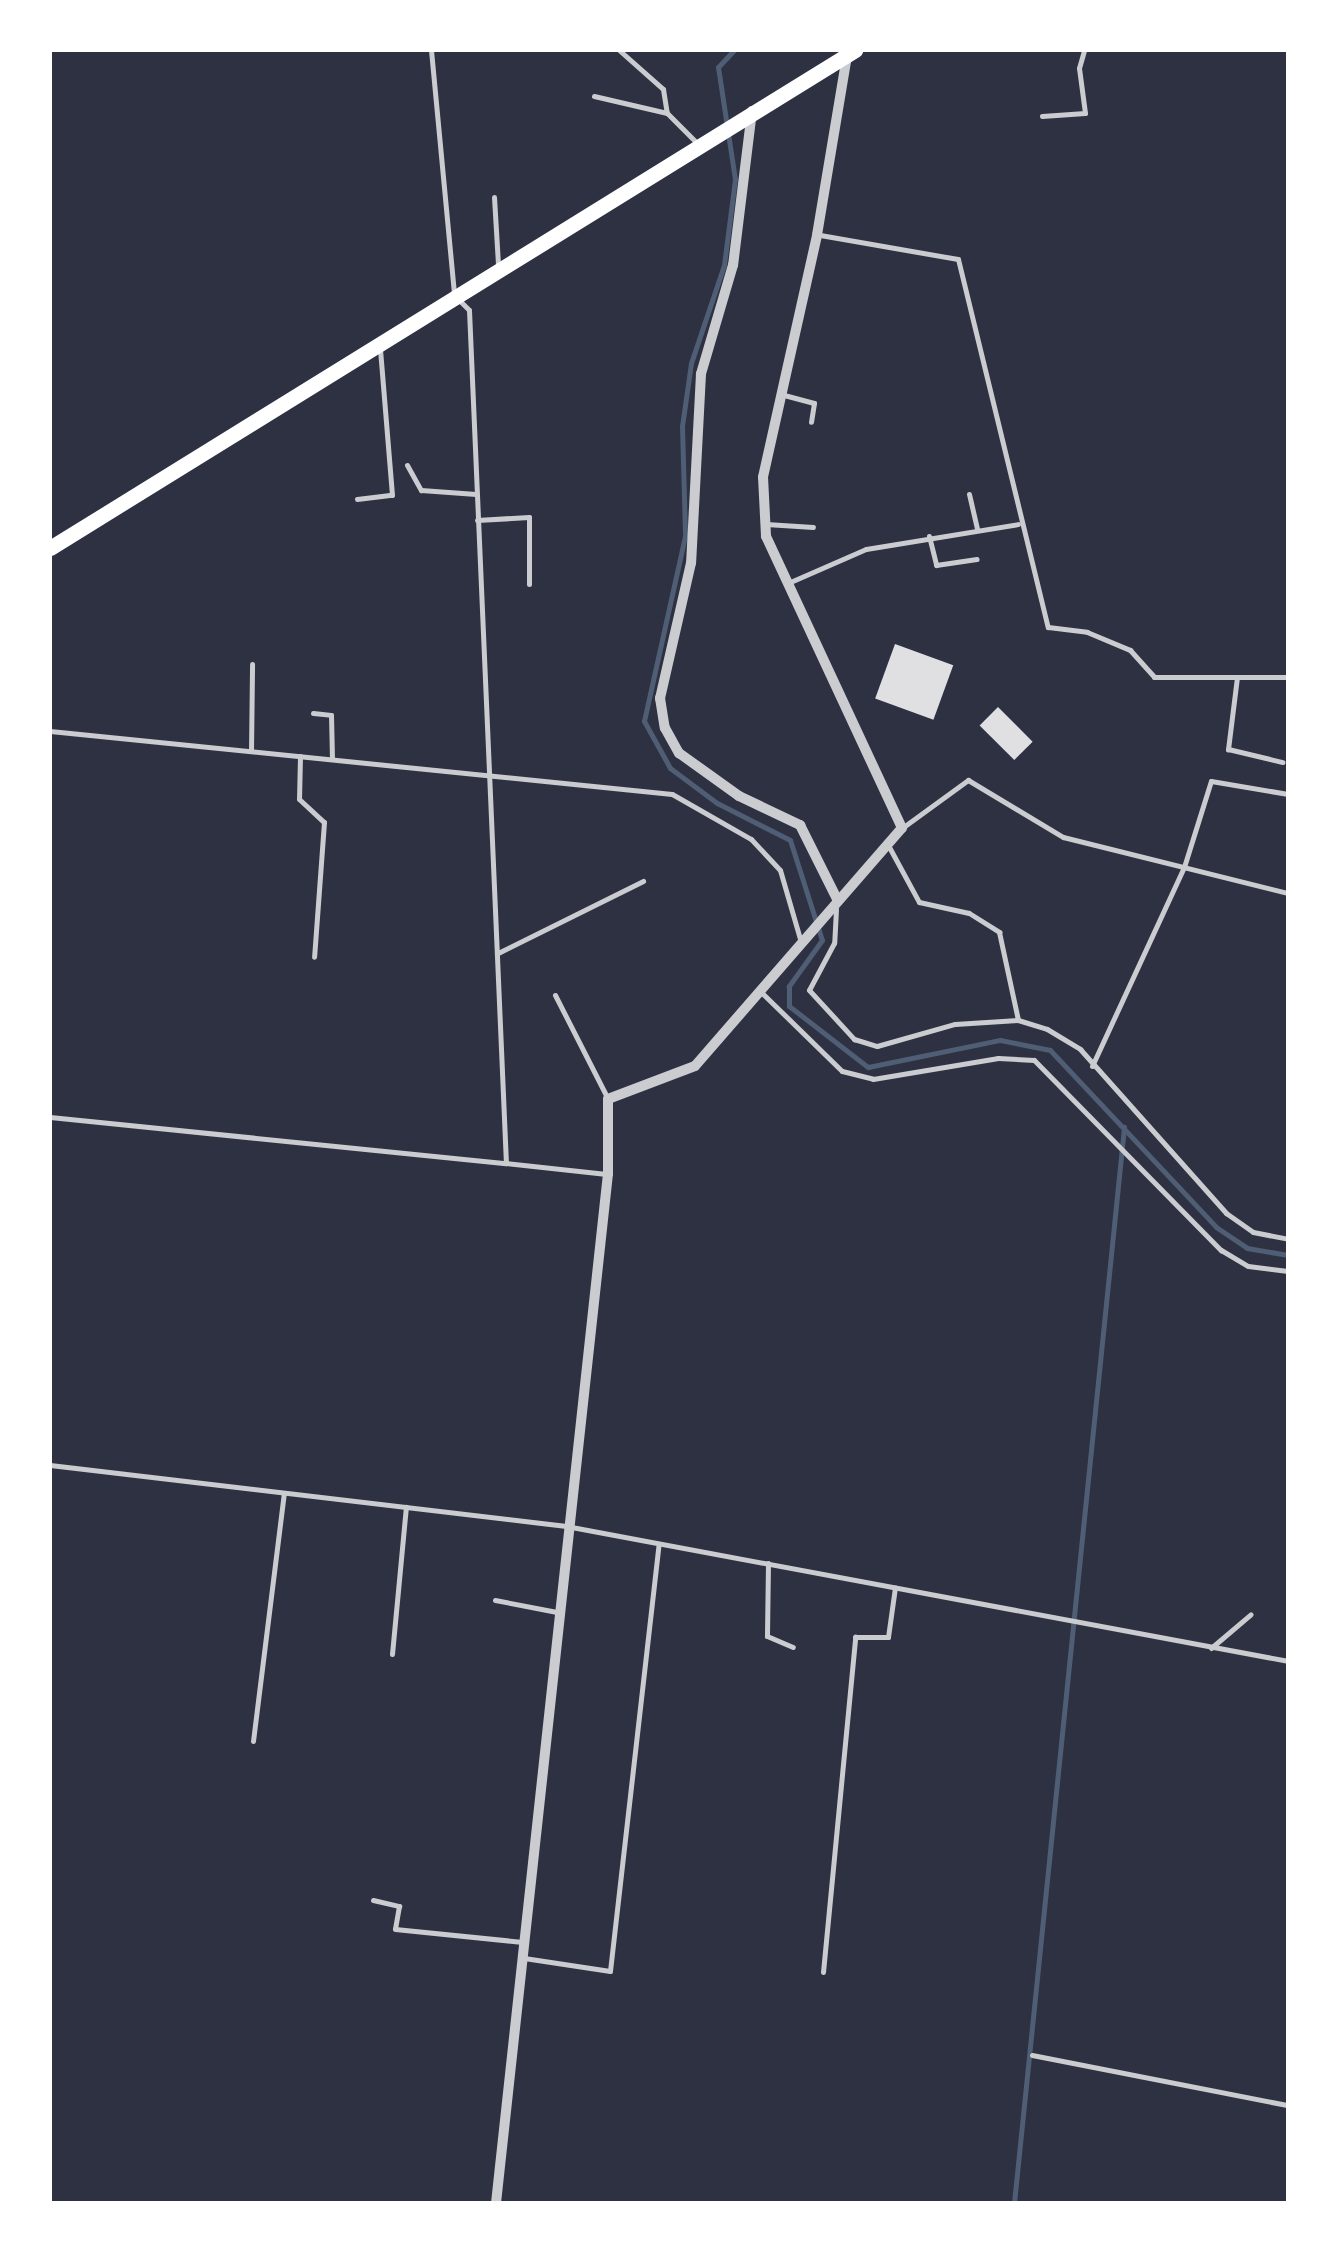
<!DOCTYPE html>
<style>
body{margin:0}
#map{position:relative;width:1338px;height:2253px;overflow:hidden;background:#2d3142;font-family:"Fira Sans",sans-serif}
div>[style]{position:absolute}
.stream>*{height:5px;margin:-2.5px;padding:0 2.5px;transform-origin:2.5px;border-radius:2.5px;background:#4f5d75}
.building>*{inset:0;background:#e0e0e3;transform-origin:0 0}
.service>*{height:5px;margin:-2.5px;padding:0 2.5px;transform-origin:2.5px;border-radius:2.5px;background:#caccd0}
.minor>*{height:10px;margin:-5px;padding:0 5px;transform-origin:5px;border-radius:5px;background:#caccd0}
.secondary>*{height:15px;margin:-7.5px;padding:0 7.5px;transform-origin:7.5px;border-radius:7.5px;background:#fff}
span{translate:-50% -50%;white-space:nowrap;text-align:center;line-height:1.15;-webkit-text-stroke:10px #fff;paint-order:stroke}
.frame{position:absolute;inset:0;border:52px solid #fff;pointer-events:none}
</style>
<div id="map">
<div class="stream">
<div style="left:734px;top:50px;width:23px;rotate:133deg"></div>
<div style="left:718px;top:67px;width:113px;rotate:81.4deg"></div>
<div style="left:735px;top:179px;width:87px;rotate:97.3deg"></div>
<div style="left:724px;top:265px;width:103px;rotate:108.6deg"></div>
<div style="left:691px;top:363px;width:64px;rotate:98.1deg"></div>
<div style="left:682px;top:426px;width:110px;rotate:88.4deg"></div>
<div style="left:685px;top:536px;width:189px;rotate:102.5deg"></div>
<div style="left:644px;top:721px;width:54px;rotate:61deg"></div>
<div style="left:670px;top:768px;width:59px;rotate:36.7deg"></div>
<div style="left:717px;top:803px;width:82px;rotate:26.9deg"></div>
<div style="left:790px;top:840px;width:105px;rotate:72.3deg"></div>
<div style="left:822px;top:940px;width:57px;rotate:125.7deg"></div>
<div style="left:789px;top:986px;width:20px;rotate:90deg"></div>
<div style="left:789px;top:1006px;width:100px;rotate:37.7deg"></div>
<div style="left:868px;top:1067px;width:135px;rotate:-11.6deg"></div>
<div style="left:1000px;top:1040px;width:51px;rotate:11.3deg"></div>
<div style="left:1050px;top:1050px;width:243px;rotate:46.8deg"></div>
<div style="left:1216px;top:1227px;width:37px;rotate:34deg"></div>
<div style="left:1247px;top:1248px;width:42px;rotate:9.7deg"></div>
<div style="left:1014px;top:2203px;width:1082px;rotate:-84.16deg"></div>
</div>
<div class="building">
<div style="left:895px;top:644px;width:62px;height:58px;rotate:20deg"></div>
<div style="left:998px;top:707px;width:49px;height:26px;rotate:45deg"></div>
</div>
<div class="service">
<div style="left:431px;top:50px;width:246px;rotate:84.6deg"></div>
<div style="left:454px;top:295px;width:21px;rotate:45deg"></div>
<div style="left:469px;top:310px;width:854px;rotate:87.52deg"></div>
<div style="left:506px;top:1163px;width:101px;rotate:6.3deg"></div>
<div style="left:619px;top:50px;width:59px;rotate:41.6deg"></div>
<div style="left:663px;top:89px;width:24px;rotate:81deg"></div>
<div style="left:594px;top:96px;width:75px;rotate:13.1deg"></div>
<div style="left:667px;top:113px;width:42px;rotate:45deg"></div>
<div style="left:1042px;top:116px;width:43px;rotate:-4deg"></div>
<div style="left:1085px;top:113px;width:45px;rotate:-97.6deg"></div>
<div style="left:1079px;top:68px;width:19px;rotate:-74deg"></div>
<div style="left:494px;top:197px;width:67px;rotate:86.6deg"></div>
<div style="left:820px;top:235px;width:140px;rotate:9.9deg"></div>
<div style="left:958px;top:259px;width:379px;rotate:76.3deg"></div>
<div style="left:1048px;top:627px;width:39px;rotate:7deg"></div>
<div style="left:1087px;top:632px;width:47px;rotate:22.7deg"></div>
<div style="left:1130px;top:650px;width:36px;rotate:48deg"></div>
<div style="left:1154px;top:677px;width:134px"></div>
<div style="left:784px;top:395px;width:31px;rotate:15deg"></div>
<div style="left:814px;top:403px;width:19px;rotate:99deg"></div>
<div style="left:407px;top:465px;width:29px;rotate:61deg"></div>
<div style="left:421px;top:490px;width:55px;rotate:4.2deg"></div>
<div style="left:969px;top:494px;width:37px;rotate:77deg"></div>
<div style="left:357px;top:499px;width:35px;rotate:-7deg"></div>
<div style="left:392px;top:495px;width:145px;rotate:-94.7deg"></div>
<div style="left:477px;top:520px;width:52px;rotate:-3.3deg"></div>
<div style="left:529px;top:517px;width:67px;rotate:90deg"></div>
<div style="left:766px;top:524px;width:47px;rotate:3.7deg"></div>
<div style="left:929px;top:536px;width:30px;rotate:76deg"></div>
<div style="left:936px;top:565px;width:41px;rotate:-8.3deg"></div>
<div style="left:788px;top:583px;width:85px;rotate:-23.6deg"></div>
<div style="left:866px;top:549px;width:154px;rotate:-9.3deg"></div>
<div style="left:1237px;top:677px;width:73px;rotate:97.1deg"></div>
<div style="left:1228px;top:749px;width:56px;rotate:13.5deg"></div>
<div style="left:313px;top:713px;width:18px;rotate:6deg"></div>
<div style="left:331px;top:715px;width:44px;rotate:88.7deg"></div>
<div style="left:50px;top:731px;width:625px;rotate:5.78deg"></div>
<div style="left:672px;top:794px;width:91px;rotate:29.7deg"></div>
<div style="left:751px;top:839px;width:42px;rotate:46.9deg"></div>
<div style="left:780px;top:870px;width:72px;rotate:73.8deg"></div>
<div style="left:251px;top:751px;width:87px;rotate:-89.3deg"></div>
<div style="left:300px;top:756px;width:43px;rotate:91.3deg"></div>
<div style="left:299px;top:799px;width:34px;rotate:43deg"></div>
<div style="left:324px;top:822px;width:135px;rotate:94.2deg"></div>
<div style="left:902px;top:828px;width:82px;rotate:-36deg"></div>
<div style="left:968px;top:780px;width:111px;rotate:31deg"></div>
<div style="left:1063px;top:837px;width:232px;rotate:14deg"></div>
<div style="left:888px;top:845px;width:65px;rotate:61.5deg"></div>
<div style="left:919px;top:902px;width:51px;rotate:12.4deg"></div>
<div style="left:969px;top:913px;width:36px;rotate:32deg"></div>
<div style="left:999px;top:932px;width:90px;rotate:77.8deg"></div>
<div style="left:836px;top:909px;width:34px;rotate:93deg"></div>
<div style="left:834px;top:943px;width:53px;rotate:118deg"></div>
<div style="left:809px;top:990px;width:67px;rotate:47.4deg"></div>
<div style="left:854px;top:1039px;width:24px;rotate:17deg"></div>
<div style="left:877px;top:1046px;width:81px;rotate:-15.8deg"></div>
<div style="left:955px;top:1024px;width:63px;rotate:-3.6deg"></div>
<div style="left:1018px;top:1020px;width:30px;rotate:17deg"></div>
<div style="left:1047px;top:1029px;width:39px;rotate:31deg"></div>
<div style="left:1080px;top:1049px;width:220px;rotate:48.3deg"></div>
<div style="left:1226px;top:1213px;width:33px;rotate:35deg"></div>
<div style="left:1253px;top:1232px;width:36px;rotate:11deg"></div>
<div style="left:498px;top:953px;width:162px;rotate:-26.4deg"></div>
<div style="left:761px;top:992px;width:113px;rotate:44.3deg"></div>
<div style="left:842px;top:1071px;width:32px;rotate:14deg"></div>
<div style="left:873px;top:1079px;width:127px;rotate:-9.5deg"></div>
<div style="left:998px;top:1058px;width:36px;rotate:3deg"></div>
<div style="left:1034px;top:1060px;width:267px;rotate:45.5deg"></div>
<div style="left:1221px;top:1250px;width:31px;rotate:31deg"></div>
<div style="left:1248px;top:1266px;width:40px;rotate:7.1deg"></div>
<div style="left:555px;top:995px;width:117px;rotate:63deg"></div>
<div style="left:1092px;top:1066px;width:219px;rotate:-65.2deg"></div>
<div style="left:1184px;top:867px;width:90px;rotate:-72.6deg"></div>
<div style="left:1211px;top:781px;width:78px;rotate:9.6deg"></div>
<div style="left:50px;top:1117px;width:458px;rotate:5.8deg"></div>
<div style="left:50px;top:1465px;width:520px;rotate:6.74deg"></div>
<div style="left:566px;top:1526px;width:735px;rotate:10.59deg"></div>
<div style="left:768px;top:1563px;width:73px;rotate:90.8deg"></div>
<div style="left:767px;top:1636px;width:28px;rotate:23deg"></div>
<div style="left:495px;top:1600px;width:63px;rotate:11deg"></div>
<div style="left:1211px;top:1648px;width:52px;rotate:-40.4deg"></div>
<div style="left:392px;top:1654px;width:148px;rotate:-84.6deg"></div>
<div style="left:253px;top:1741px;width:250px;rotate:-82.9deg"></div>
<div style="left:373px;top:1900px;width:27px;rotate:13deg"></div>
<div style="left:399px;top:1906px;width:23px;rotate:100deg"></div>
<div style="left:395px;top:1929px;width:128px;rotate:5.8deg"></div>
<div style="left:524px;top:1958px;width:87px;rotate:8.6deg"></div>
<div style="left:610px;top:1971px;width:430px;rotate:-83.5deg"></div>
<div style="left:823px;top:1972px;width:337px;rotate:-84.5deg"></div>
<div style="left:855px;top:1637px;width:33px"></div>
<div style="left:888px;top:1637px;width:50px;rotate:-82deg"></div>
<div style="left:1032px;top:2055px;width:261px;rotate:11.1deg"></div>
</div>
<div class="minor">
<div style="left:752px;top:111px;width:155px;rotate:97deg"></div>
<div style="left:733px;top:265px;width:114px;rotate:106.4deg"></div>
<div style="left:701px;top:374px;width:189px;rotate:93deg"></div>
<div style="left:691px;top:563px;width:139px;rotate:102.9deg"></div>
<div style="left:660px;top:698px;width:30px;rotate:81deg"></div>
<div style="left:665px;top:728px;width:29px;rotate:61deg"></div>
<div style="left:679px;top:753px;width:74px;rotate:35.6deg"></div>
<div style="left:739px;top:796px;width:68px;rotate:25.4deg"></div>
<div style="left:800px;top:825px;width:83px;rotate:63.4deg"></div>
<div style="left:496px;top:2203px;width:1035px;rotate:-83.79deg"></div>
<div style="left:608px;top:1174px;width:75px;rotate:-90deg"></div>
<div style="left:608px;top:1099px;width:93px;rotate:-20.8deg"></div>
<div style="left:695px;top:1066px;width:315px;rotate:-49deg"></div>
<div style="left:902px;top:828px;width:322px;rotate:-115deg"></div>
<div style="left:766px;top:536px;width:59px;rotate:-92.9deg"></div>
<div style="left:763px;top:477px;width:248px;rotate:-77.4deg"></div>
<div style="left:817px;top:235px;width:181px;rotate:-80.5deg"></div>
</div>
<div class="secondary">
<div style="left:50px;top:548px;width:947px;rotate:-31.74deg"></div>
</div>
<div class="frame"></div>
</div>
